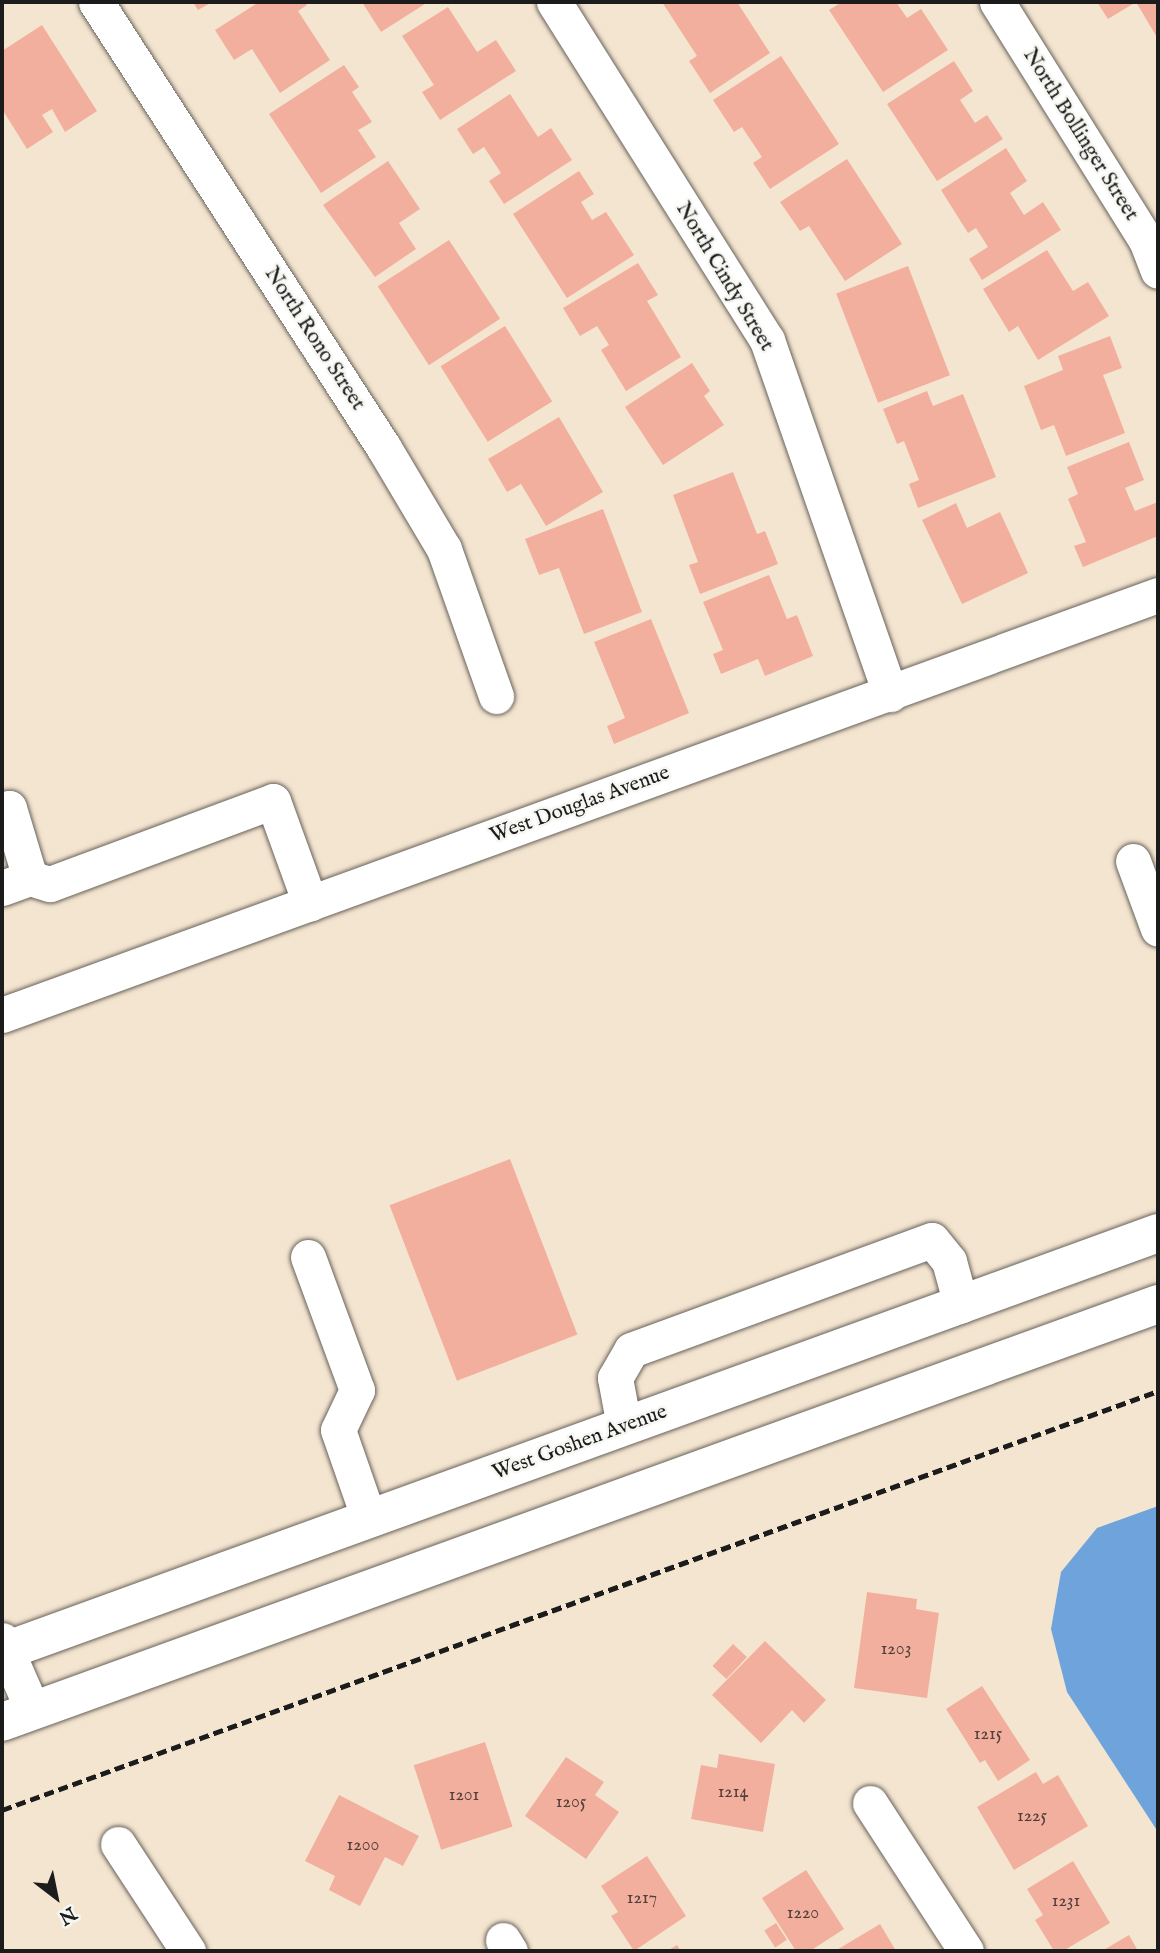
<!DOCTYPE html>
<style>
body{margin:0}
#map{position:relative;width:1160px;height:1953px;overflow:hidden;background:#f4e5d0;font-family:"IM FELL English",serif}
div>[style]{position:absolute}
.water>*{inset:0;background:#6ea3db}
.building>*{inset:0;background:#f3af9d;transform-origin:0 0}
.roads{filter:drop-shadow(0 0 2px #68625b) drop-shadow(0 0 2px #68625b)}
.minor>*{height:35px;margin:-17.5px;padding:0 17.5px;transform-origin:17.5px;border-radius:17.5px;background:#fff}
.major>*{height:38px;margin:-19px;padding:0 19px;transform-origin:19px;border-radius:19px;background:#fff}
.rail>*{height:5px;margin-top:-2.5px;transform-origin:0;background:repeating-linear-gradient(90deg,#1c1c1c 0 10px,transparent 0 15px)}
span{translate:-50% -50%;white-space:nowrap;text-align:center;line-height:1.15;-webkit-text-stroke:5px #f6f6f2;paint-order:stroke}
.number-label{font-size:18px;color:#52413c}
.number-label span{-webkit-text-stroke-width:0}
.street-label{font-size:21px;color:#1c1c1c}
.frame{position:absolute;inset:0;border:4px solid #1c1c1c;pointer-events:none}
.north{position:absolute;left:21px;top:1862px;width:70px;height:70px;-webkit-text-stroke:5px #f6f6f2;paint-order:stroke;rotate:148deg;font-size:19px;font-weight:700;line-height:28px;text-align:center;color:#1c1c1c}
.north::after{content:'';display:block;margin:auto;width:24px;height:32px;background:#1c1c1c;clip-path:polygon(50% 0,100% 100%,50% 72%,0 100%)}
</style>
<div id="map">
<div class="water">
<div style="clip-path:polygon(1158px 1506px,1158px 1832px,1067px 1692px,1051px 1629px,1061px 1572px,1097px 1528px)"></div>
</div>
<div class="building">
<div style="clip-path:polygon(193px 2px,212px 2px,198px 10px)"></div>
<div style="clip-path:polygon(259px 2px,305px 2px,307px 5px,298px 11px,330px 60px,280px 93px,252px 49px,234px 60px,215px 30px)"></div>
<div style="clip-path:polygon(362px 2px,428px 2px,381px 32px)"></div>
<div style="clip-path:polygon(662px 2px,737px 2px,770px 53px,710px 93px,689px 61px,697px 56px)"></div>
<div style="clip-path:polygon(842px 2px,896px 2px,907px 18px,921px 9px,948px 50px,883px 92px,829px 10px)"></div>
<div style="clip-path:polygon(1097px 2px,1158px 2px,1158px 39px,1136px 2px,1108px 19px)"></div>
<div style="clip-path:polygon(448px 7px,477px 52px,496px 40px,516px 71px,440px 120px,422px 92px,434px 85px,402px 36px)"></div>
<div style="clip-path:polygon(42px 25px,97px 111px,65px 132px,52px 109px,42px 115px,53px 132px,27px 149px,2px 109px,2px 51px)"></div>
<div style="clip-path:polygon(781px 56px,839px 144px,770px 189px,753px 163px,762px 157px,742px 127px,734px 132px,713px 100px)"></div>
<div style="clip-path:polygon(954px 61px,973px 91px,960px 100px,975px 123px,987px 115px,1003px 139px,937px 181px,887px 104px)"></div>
<div style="clip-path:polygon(344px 65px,359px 87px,352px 92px,372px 122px,358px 130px,376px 157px,321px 193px,269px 114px)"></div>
<div style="clip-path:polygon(510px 94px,538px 137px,551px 128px,572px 160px,504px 204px,489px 181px,501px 173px,484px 147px,473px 154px,457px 129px)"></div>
<div style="clip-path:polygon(1006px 148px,1027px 181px,1010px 193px,1024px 215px,1043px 202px,1061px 230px,982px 280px,969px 259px,988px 247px,976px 228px,968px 233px,941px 190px)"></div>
<div style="clip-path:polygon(847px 159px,902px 244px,845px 281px,809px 226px,800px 231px,780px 202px)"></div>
<div style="clip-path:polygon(388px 161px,420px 209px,399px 223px,416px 249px,375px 277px,323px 205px)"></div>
<div style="clip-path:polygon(579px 171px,594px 194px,581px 202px,592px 220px,606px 212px,634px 255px,567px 298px,513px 214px)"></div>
<div style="left:449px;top:240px;width:94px;height:85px;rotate:57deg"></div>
<div style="clip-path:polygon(1047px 250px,1073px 291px,1088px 282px,1109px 316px,1038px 360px,1018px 326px,1009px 332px,983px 289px)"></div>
<div style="clip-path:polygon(638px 263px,658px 295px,647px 301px,681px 357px,626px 391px,601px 350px,609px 345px,597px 326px,580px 336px,563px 308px)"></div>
<div style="left:908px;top:266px;width:117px;height:77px;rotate:69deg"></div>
<div style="left:505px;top:326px;width:89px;height:76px;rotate:58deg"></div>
<div style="clip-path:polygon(1110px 336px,1122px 368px,1103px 375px,1125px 433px,1066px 456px,1054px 425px,1041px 430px,1024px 386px,1063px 370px,1058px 356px)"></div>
<div style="clip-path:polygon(692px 363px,710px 391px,704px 396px,724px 425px,663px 465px,625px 407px)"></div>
<div style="clip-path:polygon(927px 391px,933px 406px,963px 394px,996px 477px,918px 508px,909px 484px,919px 480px,904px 441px,897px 444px,883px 409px)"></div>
<div style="clip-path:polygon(559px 417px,603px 492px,546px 526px,521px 484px,507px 492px,488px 459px)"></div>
<div style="clip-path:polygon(1129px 442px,1144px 480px,1125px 488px,1135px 511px,1158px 502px,1158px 536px,1083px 567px,1074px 546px,1086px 542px,1068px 499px,1078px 494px,1067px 467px)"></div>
<div style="clip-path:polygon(733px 472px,757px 534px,765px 531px,778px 564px,700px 594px,689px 565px,698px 562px,673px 495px)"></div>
<div style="clip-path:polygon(956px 503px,967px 528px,1000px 512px,1028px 573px,962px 604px,922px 520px)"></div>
<div style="clip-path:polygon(603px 509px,642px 612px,584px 634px,559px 568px,539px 575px,525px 539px)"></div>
<div style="clip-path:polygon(769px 575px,787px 619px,797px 615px,813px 656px,765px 676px,758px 659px,721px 674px,713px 654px,723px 650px,703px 602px)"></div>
<div style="clip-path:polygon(651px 619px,689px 713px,614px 744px,607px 726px,625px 718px,594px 642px)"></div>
<div style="left:510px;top:1159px;width:188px;height:129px;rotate:69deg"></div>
<div style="clip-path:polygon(867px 1592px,917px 1599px,916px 1609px,939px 1613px,927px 1698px,854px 1688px)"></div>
<div style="clip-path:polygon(765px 1641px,826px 1700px,804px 1723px,792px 1710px,761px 1743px,712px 1695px)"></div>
<div style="left:733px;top:1644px;width:19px;height:30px;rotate:43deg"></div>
<div style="clip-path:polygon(982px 1686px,1030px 1760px,998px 1781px,985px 1760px,980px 1763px,946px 1709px)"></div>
<div style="left:485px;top:1742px;width:89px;height:75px;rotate:72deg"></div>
<div style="clip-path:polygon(719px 1754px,775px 1764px,763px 1832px,691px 1819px,701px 1765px,717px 1768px)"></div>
<div style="clip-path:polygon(566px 1757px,604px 1782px,595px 1795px,619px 1812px,586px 1859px,525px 1816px)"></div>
<div style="clip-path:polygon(1036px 1772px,1043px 1784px,1058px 1775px,1088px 1826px,1014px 1870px,977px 1807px)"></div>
<div style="clip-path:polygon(339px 1795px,419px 1836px,403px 1866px,385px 1857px,360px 1906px,329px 1890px,335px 1876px,305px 1861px)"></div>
<div style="clip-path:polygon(647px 1856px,686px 1916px,634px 1951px,611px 1916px,618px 1912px,601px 1886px)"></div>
<div style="clip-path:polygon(1073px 1861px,1110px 1923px,1063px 1951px,1054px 1951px,1035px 1920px,1043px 1915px,1027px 1889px)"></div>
<div style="clip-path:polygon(806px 1870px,844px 1929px,810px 1951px,796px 1951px,762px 1898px)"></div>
<div style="left:776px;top:1923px;width:20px;height:14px;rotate:57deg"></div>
<div style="clip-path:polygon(880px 1924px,896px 1951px,835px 1951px)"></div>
<div style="clip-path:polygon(1129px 1935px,1138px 1951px,1102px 1951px)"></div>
<div style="clip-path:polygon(677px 1945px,681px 1951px,667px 1951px)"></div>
</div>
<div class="roads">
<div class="minor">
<div style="left:96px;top:2px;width:531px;rotate:57.15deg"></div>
<div style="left:384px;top:448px;width:117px;rotate:59.3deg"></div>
<div style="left:444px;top:549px;width:156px;rotate:70.5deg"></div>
<div style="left:554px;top:2px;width:400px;rotate:57.8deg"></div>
<div style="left:767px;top:340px;width:375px;rotate:70.8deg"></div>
<div style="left:997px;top:2px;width:281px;rotate:58deg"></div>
<div style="left:1146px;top:240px;width:33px;rotate:69deg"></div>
<div style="left:2px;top:812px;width:8px;rotate:-30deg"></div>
<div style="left:9px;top:808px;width:73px;rotate:73.3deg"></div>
<div style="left:1133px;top:861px;width:72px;rotate:69.8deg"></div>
<div style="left:2px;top:888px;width:30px;rotate:-20deg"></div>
<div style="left:30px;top:878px;width:21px;rotate:17deg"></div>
<div style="left:50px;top:884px;width:238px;rotate:-20.4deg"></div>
<div style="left:273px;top:801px;width:109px;rotate:70.1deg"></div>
<div style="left:2px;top:1015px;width:1230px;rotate:-19.97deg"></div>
<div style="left:308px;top:1257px;width:142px;rotate:69.8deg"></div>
<div style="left:357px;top:1390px;width:44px;rotate:115.4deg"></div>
<div style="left:338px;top:1430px;width:94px;rotate:70.8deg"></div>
<div style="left:624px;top:1426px;width:49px;rotate:-100.6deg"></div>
<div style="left:615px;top:1378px;width:32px;rotate:-60deg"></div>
<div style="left:631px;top:1350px;width:320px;rotate:-20.1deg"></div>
<div style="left:932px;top:1240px;width:27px;rotate:51deg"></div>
<div style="left:949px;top:1261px;width:46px;rotate:74.7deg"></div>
<div style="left:2px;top:1640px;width:77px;rotate:66.4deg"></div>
<div style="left:870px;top:1803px;width:176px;rotate:57deg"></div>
<div style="left:118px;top:1844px;width:128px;rotate:56.8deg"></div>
<div style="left:503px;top:1940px;width:13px;rotate:58deg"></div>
</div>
<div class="major">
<div style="left:2px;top:1652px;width:1230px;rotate:-19.92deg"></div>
<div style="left:2px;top:1722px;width:1229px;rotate:-19.88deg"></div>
</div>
</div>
<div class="rail">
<div style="left:2px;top:1810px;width:1230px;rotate:-19.92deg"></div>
</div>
<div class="number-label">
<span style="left:896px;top:1650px">1203</span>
<span style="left:988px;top:1735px">1215</span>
<span style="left:733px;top:1793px">1214</span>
<span style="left:464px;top:1796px">1201</span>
<span style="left:571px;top:1803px">1205</span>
<span style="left:1032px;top:1817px">1225</span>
<span style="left:363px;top:1846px">1200</span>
<span style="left:642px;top:1899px">1217</span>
<span style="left:1066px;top:1902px">1231</span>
<span style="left:803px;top:1914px">1220</span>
</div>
<div class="street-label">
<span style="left:1080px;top:135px;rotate:58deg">North Bollinger Street</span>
<span style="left:724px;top:277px;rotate:59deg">North Cindy Street</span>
<span style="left:314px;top:339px;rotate:57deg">North Rono Street</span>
<span style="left:580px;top:805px;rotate:-20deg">West Douglas Avenue</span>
<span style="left:580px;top:1443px;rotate:-20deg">West Goshen Avenue</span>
</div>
<div class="frame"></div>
<div class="north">N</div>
</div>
